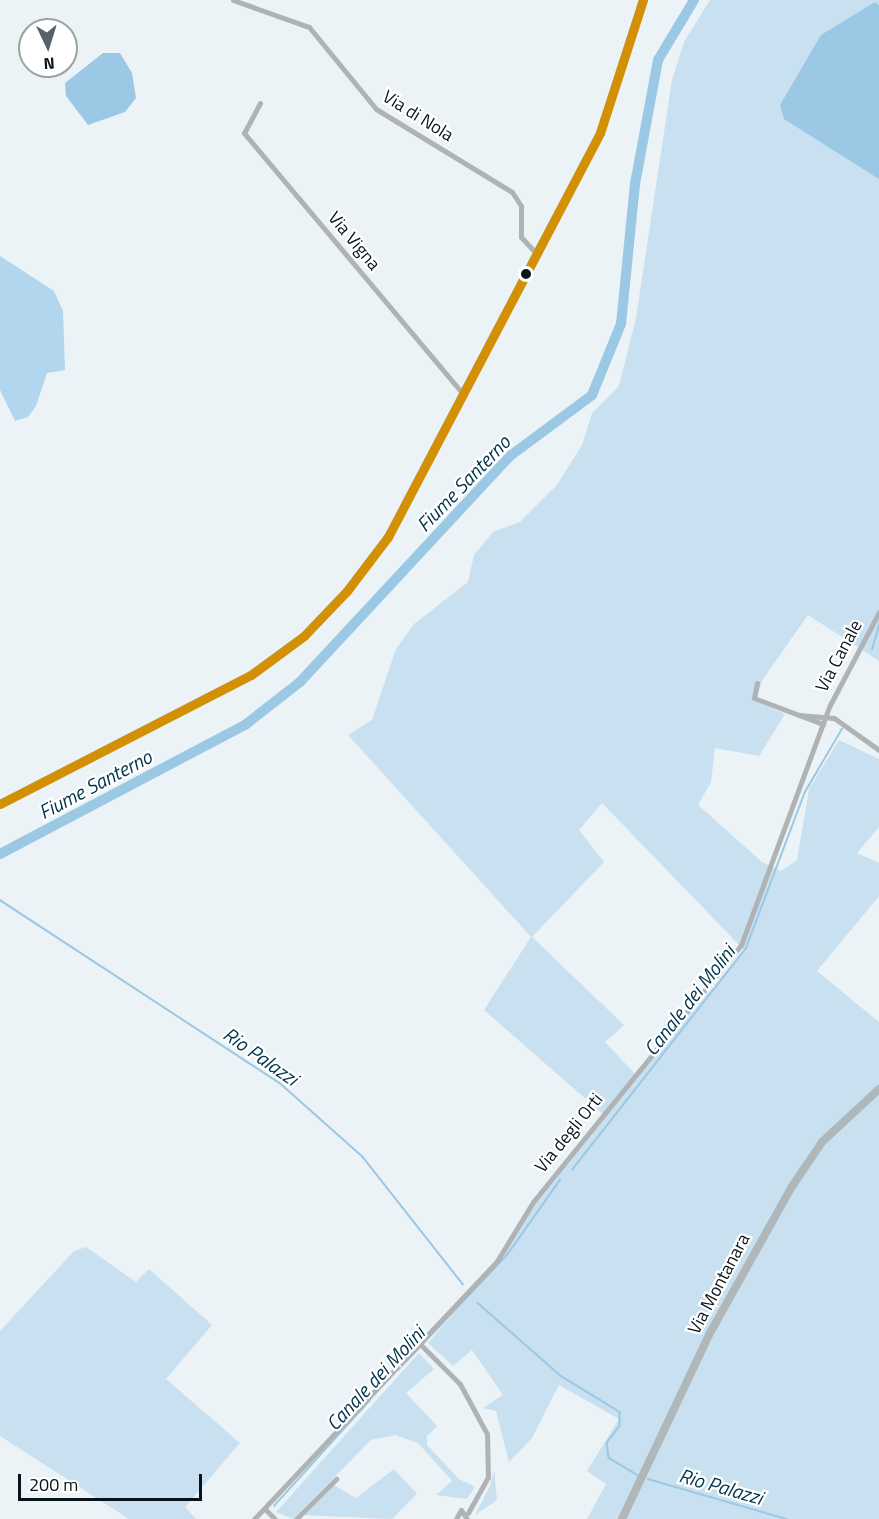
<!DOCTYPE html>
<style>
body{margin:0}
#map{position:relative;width:879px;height:1519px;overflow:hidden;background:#ecf3f7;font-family:"Titillium Web",sans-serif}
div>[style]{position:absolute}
.green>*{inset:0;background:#c8e0ef}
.forest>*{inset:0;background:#b1d6ee}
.water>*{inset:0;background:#9bc8e4}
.stream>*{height:1.5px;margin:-0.75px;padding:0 0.75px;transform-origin:0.75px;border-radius:0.75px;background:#9bc8e4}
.river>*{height:10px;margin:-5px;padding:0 5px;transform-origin:5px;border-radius:5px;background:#9bc8e4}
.street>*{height:5px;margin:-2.5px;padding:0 2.5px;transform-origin:2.5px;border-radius:2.5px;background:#afb3b6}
.secondary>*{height:8px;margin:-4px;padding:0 4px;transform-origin:4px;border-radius:4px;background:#adb2b6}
.primary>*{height:8px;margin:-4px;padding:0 4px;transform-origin:4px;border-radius:4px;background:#b0b7bb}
.bus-1>*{height:9px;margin:-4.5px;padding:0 4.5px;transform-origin:4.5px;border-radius:4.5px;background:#d39004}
.dots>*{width:16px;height:16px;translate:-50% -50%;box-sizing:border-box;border:3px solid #fff;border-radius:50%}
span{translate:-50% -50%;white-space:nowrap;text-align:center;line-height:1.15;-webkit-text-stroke:4.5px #fff;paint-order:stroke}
.street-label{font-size:18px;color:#09131a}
.water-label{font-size:20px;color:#00344e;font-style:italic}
.north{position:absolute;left:18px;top:18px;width:60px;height:60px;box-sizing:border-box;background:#fff;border:2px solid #9da1a3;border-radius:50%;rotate:176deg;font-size:16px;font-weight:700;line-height:24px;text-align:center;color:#09131a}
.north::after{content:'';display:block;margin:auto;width:21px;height:27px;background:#586167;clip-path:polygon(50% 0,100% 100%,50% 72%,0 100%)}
.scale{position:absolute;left:18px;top:1474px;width:184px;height:27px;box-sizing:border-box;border:3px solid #09131a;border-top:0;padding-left:8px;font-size:18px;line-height:21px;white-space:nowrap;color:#09131a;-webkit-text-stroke:4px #fff;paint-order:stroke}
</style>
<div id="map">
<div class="green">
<div style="clip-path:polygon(evenodd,710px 0,879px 0,879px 661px,808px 615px,763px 679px,755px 701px,785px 714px,759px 756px,715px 748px,711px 782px,698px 805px,762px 862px,781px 871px,797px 860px,809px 789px,839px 740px,879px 759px,879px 827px,857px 853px,879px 863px,879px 896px,817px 971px,879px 1022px,879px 1519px,587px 1519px,606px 1484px,587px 1471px,619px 1419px,559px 1385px,532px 1438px,509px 1462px,496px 1411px,483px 1408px,503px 1395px,472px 1350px,453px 1366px,428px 1343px,492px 1268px,533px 1202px,604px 1115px,484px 1010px,531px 937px,348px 735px,372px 720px,396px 649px,414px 624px,468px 582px,474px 555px,493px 532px,520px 522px,557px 485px,582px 445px,592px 413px,619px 386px,636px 318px,672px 80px,684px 42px,710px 0,602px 803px,744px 950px,638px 1077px,605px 1042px,624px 1025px,532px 937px,604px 862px,579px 830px,602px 803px)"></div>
<div style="clip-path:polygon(86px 1247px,136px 1282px,149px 1269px,212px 1325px,166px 1379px,240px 1443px,185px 1507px,196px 1519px,129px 1519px,0 1436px,0 1331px,74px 1251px)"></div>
<div style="clip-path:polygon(419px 1353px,434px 1369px,406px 1393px,437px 1426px,427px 1436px,427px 1445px,459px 1479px,475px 1487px,467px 1499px,436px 1495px,452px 1481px,418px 1443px,395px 1435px,371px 1440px,293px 1519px,276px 1512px)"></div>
<div style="clip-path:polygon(394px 1469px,417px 1494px,392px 1519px,300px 1515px,332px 1484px,356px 1498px)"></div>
<div style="clip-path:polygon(494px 1470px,497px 1500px,475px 1515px,490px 1486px)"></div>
</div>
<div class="forest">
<div style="clip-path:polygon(0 256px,54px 291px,63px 311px,65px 370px,47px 373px,36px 406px,28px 417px,15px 421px,0 390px)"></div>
</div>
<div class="water">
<div style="clip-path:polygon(875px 2px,879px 5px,879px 179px,784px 119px,780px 105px,821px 35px)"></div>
<div style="clip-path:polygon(103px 53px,120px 53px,132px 73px,136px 98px,125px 112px,88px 125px,66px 96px,65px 83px)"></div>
</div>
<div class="stream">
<div style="left:872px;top:650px;width:26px;rotate:-74deg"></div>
<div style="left:0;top:900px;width:334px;rotate:33.2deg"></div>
<div style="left:280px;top:1083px;width:111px;rotate:41.7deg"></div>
<div style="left:363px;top:1157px;width:162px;rotate:51.8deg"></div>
<div style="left:572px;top:1170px;width:282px;rotate:-51.9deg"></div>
<div style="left:746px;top:948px;width:167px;rotate:-69.3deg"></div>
<div style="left:805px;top:792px;width:73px;rotate:-59.6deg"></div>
<div style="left:478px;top:1303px;width:111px;rotate:41.3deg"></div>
<div style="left:561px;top:1376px;width:69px;rotate:31.4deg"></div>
<div style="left:620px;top:1412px;width:14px;rotate:90deg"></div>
<div style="left:620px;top:1426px;width:21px;rotate:127deg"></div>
<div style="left:607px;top:1443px;width:15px;rotate:82deg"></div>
<div style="left:609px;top:1458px;width:33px;rotate:31deg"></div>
<div style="left:423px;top:1344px;width:122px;rotate:-46.7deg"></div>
<div style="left:507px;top:1255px;width:92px;rotate:-54.8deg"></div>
<div style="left:398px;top:1370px;width:30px;rotate:-46deg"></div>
<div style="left:648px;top:1479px;width:145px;rotate:16.1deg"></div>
<div style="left:274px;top:1506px;width:143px;rotate:-47.8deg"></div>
</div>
<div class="river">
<div style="left:0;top:854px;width:277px;rotate:-27.8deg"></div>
<div style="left:245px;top:725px;width:70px;rotate:-38deg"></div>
<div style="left:300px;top:682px;width:309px;rotate:-47.1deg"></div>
<div style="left:510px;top:456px;width:102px;rotate:-36.6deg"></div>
<div style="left:592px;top:395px;width:77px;rotate:-67.8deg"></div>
<div style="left:621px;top:324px;width:141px;rotate:-84.3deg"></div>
<div style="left:635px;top:184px;width:126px;rotate:-79.5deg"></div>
<div style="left:658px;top:60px;width:70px;rotate:-59deg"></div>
</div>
<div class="street">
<div style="left:233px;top:0;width:81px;rotate:19.6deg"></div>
<div style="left:309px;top:27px;width:106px;rotate:50.7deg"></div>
<div style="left:376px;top:109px;width:159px;rotate:31.4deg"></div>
<div style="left:512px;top:192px;width:17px;rotate:57deg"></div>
<div style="left:521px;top:206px;width:31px;rotate:90deg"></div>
<div style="left:521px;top:237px;width:23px;rotate:47deg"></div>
<div style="left:260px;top:103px;width:34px;rotate:118deg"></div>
<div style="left:244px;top:133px;width:341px;rotate:50deg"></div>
<div style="left:757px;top:683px;width:15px;rotate:101deg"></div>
<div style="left:754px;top:698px;width:74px;rotate:20.6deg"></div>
<div style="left:799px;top:715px;width:35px;rotate:5deg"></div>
<div style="left:834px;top:718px;width:55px;rotate:35.4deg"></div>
<div style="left:418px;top:1342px;width:59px;rotate:45deg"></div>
<div style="left:460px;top:1384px;width:57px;rotate:61.6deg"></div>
<div style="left:487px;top:1434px;width:43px;rotate:88.7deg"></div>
<div style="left:488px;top:1477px;width:41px;rotate:119.1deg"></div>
<div style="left:265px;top:1509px;width:14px;rotate:45deg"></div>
<div style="left:254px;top:1519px;width:354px;rotate:-46.7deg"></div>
<div style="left:497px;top:1261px;width:69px;rotate:-58.6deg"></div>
<div style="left:533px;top:1202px;width:331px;rotate:-51deg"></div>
<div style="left:741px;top:945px;width:256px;rotate:-69.7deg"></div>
<div style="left:830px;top:705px;width:105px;rotate:-62.2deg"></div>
<div style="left:296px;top:1519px;width:57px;rotate:-45deg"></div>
<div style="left:456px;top:1519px;width:10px;rotate:-61deg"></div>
<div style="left:461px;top:1510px;width:11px;rotate:56deg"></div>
</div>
<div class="secondary">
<div style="left:0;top:804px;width:282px;rotate:-27.2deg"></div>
<div style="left:251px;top:675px;width:66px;rotate:-36.3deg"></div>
<div style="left:304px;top:636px;width:62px;rotate:-46.3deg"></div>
<div style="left:347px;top:591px;width:68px;rotate:-52.8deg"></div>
<div style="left:388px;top:537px;width:456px;rotate:-62.3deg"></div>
<div style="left:600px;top:133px;width:140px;rotate:-72.1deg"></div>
</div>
<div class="primary">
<div style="left:622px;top:1519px;width:206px;rotate:-64.7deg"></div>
<div style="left:710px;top:1333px;width:166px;rotate:-60.8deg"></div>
<div style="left:791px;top:1188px;width:55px;rotate:-56deg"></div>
<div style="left:822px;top:1142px;width:78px;rotate:-42.9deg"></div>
</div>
<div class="bus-1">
<div style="left:0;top:804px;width:282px;rotate:-27.2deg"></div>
<div style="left:251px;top:675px;width:66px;rotate:-36.3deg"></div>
<div style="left:304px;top:636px;width:62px;rotate:-46.3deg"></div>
<div style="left:347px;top:591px;width:68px;rotate:-52.8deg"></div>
<div style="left:388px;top:537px;width:456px;rotate:-62.3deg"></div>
<div style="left:600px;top:133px;width:140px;rotate:-72.1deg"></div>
</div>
<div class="dots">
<div style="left:526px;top:274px;background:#09131a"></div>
</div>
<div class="street-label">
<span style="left:418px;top:116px;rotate:32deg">Via di Nola</span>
<span style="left:354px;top:241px;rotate:50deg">Via Vigna</span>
<span style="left:839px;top:656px;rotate:-62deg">Via Canale</span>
<span style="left:569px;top:1133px;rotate:-51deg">Via degli Orti</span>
<span style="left:719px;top:1284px;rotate:-62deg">Via Montanara</span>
</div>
<div class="water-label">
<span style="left:463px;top:483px;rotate:-46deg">Fiume Santerno</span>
<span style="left:95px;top:784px;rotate:-28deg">Fiume Santerno</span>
<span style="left:689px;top:1000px;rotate:-52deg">Canale dei Molini</span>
<span style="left:261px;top:1056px;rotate:35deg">Rio Palazzi</span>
<span style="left:375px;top:1378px;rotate:-47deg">Canale dei Molini</span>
<span style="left:721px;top:1486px;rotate:16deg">Rio Palazzi</span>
</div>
<div class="north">N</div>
<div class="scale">200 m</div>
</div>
